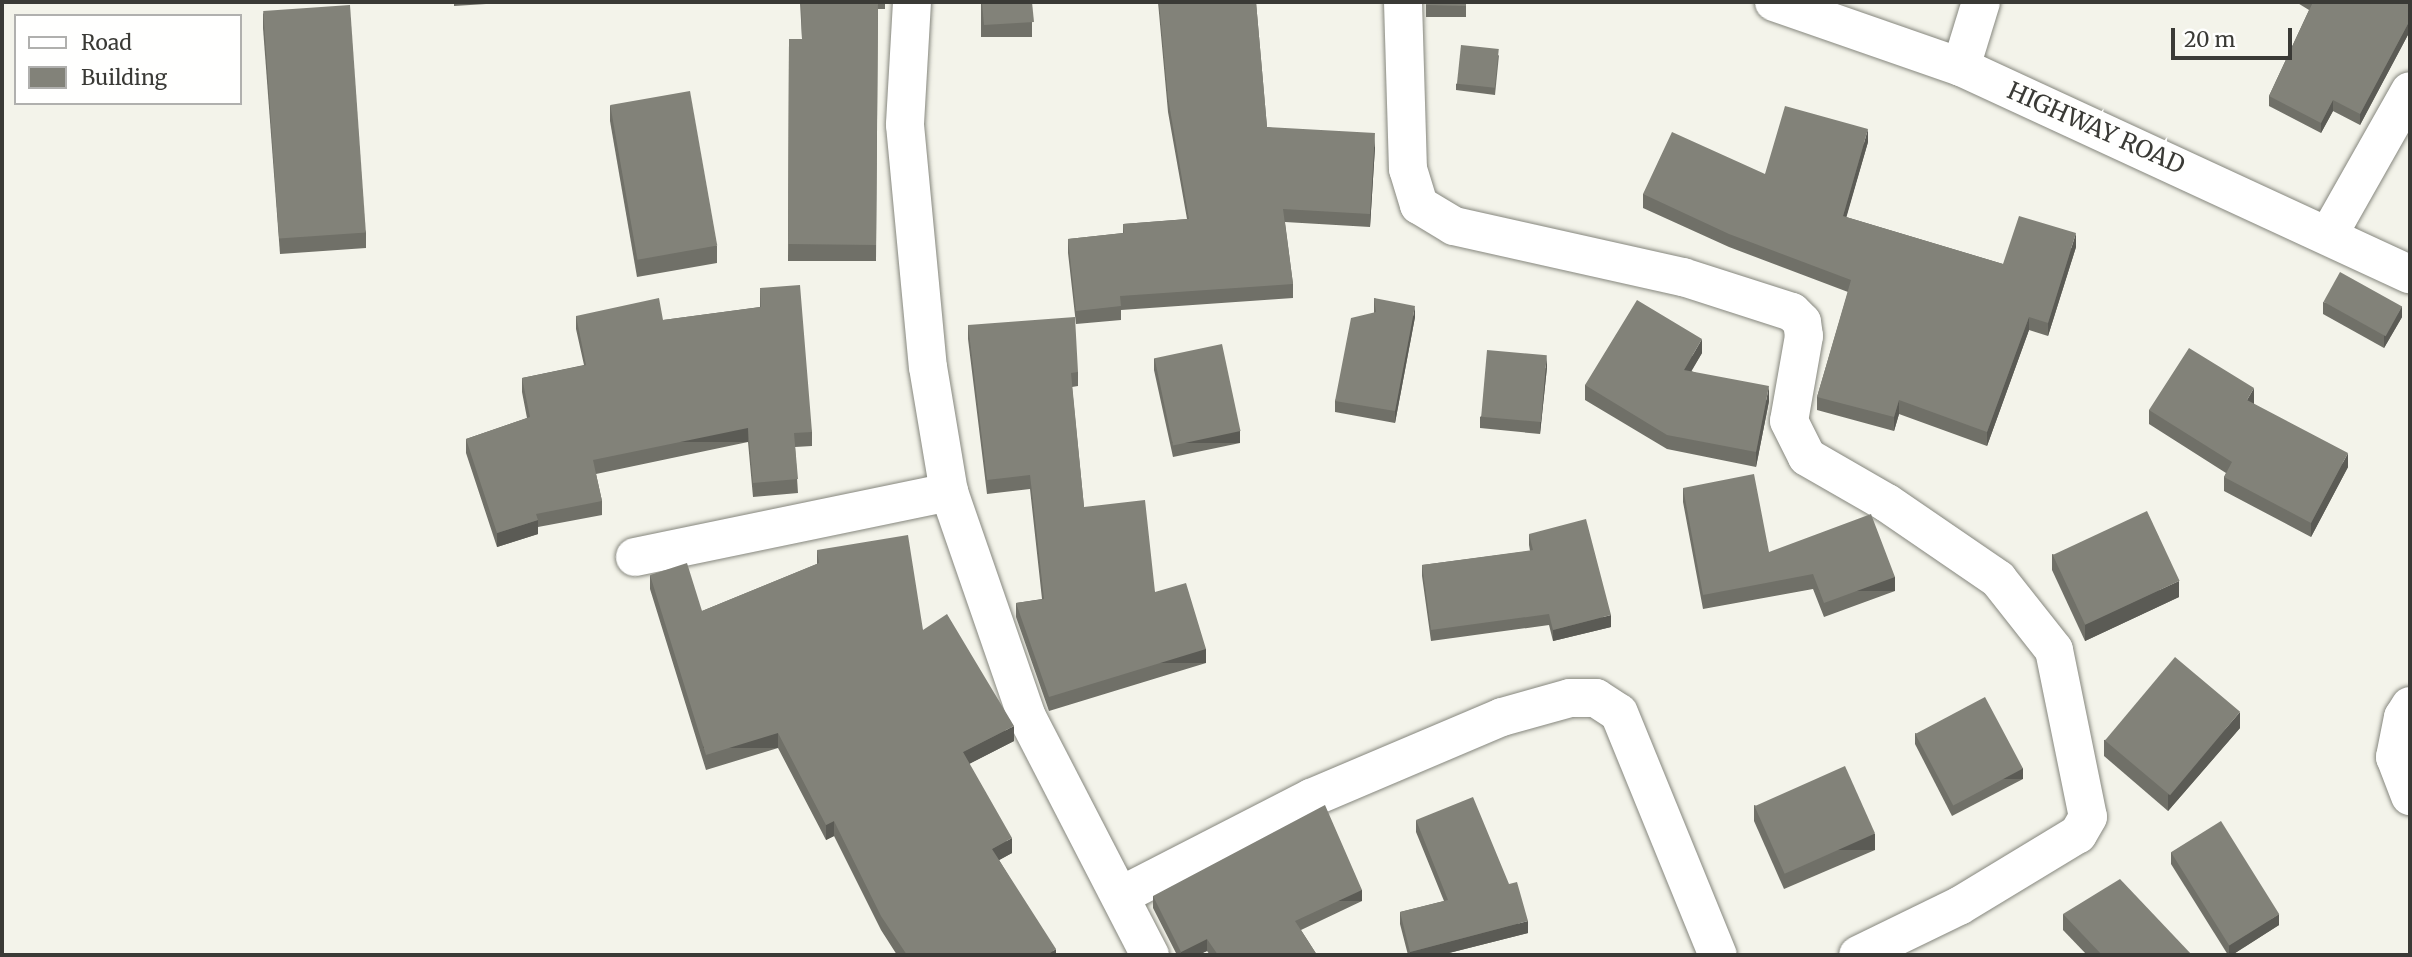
<!DOCTYPE html>
<style>
body{margin:0}
#map{position:relative;width:2412px;height:957px;overflow:hidden;background:#f3f3ea;font-family:Merriweather,serif}
div>[style]{position:absolute}
.roads{filter:drop-shadow(0 0 2px #86877e) drop-shadow(0 0 2px #86877e)}
.minor>*{height:38px;margin:-19px;padding:0 19px;transform-origin:19px;border-radius:19px;background:#fff}
.wall>*{inset:0;background:#707068;transform-origin:0 0}
.shaded-wall>*{inset:0;background:#5b5b55;transform-origin:0 0}
.building>*{inset:0;background:#828279;transform-origin:0 0}
span{translate:-50% -50%;white-space:nowrap;text-align:center;line-height:1.15;-webkit-text-stroke:7px #fffffe;paint-order:stroke}
.street-label{font-size:24px;color:#3a3a36}
.frame{position:absolute;inset:0;border:4px solid #3a3a36;pointer-events:none}
.legend{position:absolute;left:14px;top:14px;width:228px;height:91px;box-sizing:border-box;background:#fffffe;border:2px solid #b0b0ae;margin:0;padding:9px 12px;list-style:none;font-size:21px;color:#3a3a36}
.legend li{display:flex;align-items:center;gap:14px;height:35px}
.legend b{width:35px;border:2px solid #b0b0ae}
.scale{position:absolute;left:2171px;top:28px;width:121px;height:32px;box-sizing:border-box;border:4px solid #3a3a36;border-top:0;padding-left:9px;font-size:21px;line-height:24px;white-space:nowrap;color:#3a3a36;-webkit-text-stroke:5px #fffffe;paint-order:stroke}
</style>
<div id="map">
<div class="roads">
<div class="minor">
<div style="left:912px;top:2px;width:123px;rotate:93.3deg"></div>
<div style="left:905px;top:125px;width:243px;rotate:84.6deg"></div>
<div style="left:928px;top:367px;width:127px;rotate:80.5deg"></div>
<div style="left:949px;top:492px;width:238px;rotate:70.9deg"></div>
<div style="left:1027px;top:717px;width:268px;rotate:62.7deg"></div>
<div style="left:1403px;top:2px;width:167px;rotate:88.3deg"></div>
<div style="left:1408px;top:169px;width:38px;rotate:73deg"></div>
<div style="left:1419px;top:205px;width:41px;rotate:31deg"></div>
<div style="left:1454px;top:226px;width:235px;rotate:12.6deg"></div>
<div style="left:1683px;top:277px;width:114px;rotate:17.8deg"></div>
<div style="left:1792px;top:312px;width:14px;rotate:45deg"></div>
<div style="left:1802px;top:322px;width:14px;rotate:82deg"></div>
<div style="left:1804px;top:336px;width:86px;rotate:100deg"></div>
<div style="left:1789px;top:421px;width:40px;rotate:63.4deg"></div>
<div style="left:1807px;top:457px;width:92px;rotate:29.9deg"></div>
<div style="left:1887px;top:503px;width:135px;rotate:34.4deg"></div>
<div style="left:1998px;top:579px;width:90px;rotate:51.7deg"></div>
<div style="left:2054px;top:650px;width:170px;rotate:78.5deg"></div>
<div style="left:2088px;top:817px;width:20px;rotate:120deg"></div>
<div style="left:2078px;top:834px;width:139px;rotate:148.8deg"></div>
<div style="left:1959px;top:906px;width:112px;rotate:154.1deg"></div>
<div style="left:1774px;top:2px;width:198px;rotate:19.2deg"></div>
<div style="left:1961px;top:67px;width:494px;rotate:24.8deg"></div>
<div style="left:1961px;top:67px;width:68px;rotate:-72.9deg"></div>
<div style="left:2329px;top:234px;width:164px;rotate:-60.5deg"></div>
<div style="left:635px;top:557px;width:321px;rotate:-11.7deg"></div>
<div style="left:2410px;top:706px;width:13px;rotate:122deg"></div>
<div style="left:2403px;top:717px;width:41px;rotate:101.3deg"></div>
<div style="left:2395px;top:757px;width:42px;rotate:69deg"></div>
<div style="left:1120px;top:896px;width:215px;rotate:-27.2deg"></div>
<div style="left:1311px;top:798px;width:207px;rotate:-23deg"></div>
<div style="left:1502px;top:717px;width:71px;rotate:-15.6deg"></div>
<div style="left:1570px;top:698px;width:26px"></div>
<div style="left:1596px;top:698px;width:27px;rotate:33deg"></div>
<div style="left:1619px;top:713px;width:261px;rotate:67.8deg"></div>
</div>
</div>
<div class="wall">
<div style="clip-path:polygon(454px 2px,519px 2px,454px 6px)"></div>
<div style="clip-path:polygon(800px 2px,885px 2px,885px 9px,878px 9px,876px 261px,788px 261px,789px 39px,802px 39px)"></div>
<div style="left:981px;top:2px;width:51px;height:35px"></div>
<div style="clip-path:polygon(1158px 2px,1256px 2px,1267px 127px,1375px 147px,1370px 227px,1285px 222px,1293px 284px,1293px 298px,1121px 310px,1121px 320px,1076px 324px,1068px 253px,1068px 239px,1123px 233px,1123px 224px,1187px 219px,1168px 112px)"></div>
<div style="left:1426px;top:2px;width:40px;height:15px"></div>
<div style="clip-path:polygon(2296px 2px,2410px 2px,2410px 31px,2360px 125px,2333px 111px,2321px 133px,2269px 106px,2269px 96px,2309px 10px)"></div>
<div style="clip-path:polygon(263px 12px,366px 232px,366px 248px,280px 254px,263px 28px)"></div>
<div style="clip-path:polygon(1499px 55px,1495px 95px,1456px 90px,1456px 84px)"></div>
<div style="clip-path:polygon(610px 105px,717px 246px,717px 263px,637px 277px,610px 121px)"></div>
<div style="clip-path:polygon(1868px 142px,1846px 217px,2003px 264px,2076px 247px,2048px 336px,2029px 330px,1987px 446px,1899px 414px,1894px 431px,1817px 410px,1817px 397px,1848px 292px,1729px 247px,1643px 208px,1643px 194px,1765px 174px)"></div>
<div style="clip-path:polygon(760px 288px,812px 432px,812px 446px,795px 447px,798px 493px,753px 497px,748px 442px,596px 474px,602px 501px,602px 515px,538px 527px,538px 534px,497px 547px,466px 453px,466px 439px,527px 418px,522px 392px,522px 378px,584px 365px,576px 329px,576px 316px,663px 320px,760px 307px)"></div>
<div style="clip-path:polygon(1374px 298px,1415px 317px,1395px 423px,1335px 412px,1335px 401px,1374px 313px)"></div>
<div style="clip-path:polygon(2323px 302px,2402px 317px,2384px 348px,2323px 314px)"></div>
<div style="clip-path:polygon(968px 325px,1078px 372px,1078px 386px,1072px 387px,1084px 507px,1155px 592px,1206px 663px,1049px 711px,1016px 617px,1016px 603px,1042px 599px,1030px 489px,987px 494px,968px 339px)"></div>
<div style="clip-path:polygon(1702px 353px,1691px 371px,1769px 401px,1756px 467px,1667px 449px,1585px 400px,1585px 385px)"></div>
<div style="clip-path:polygon(1154px 358px,1240px 443px,1173px 457px,1154px 370px)"></div>
<div style="clip-path:polygon(1547px 367px,1540px 434px,1480px 428px,1480px 417px)"></div>
<div style="clip-path:polygon(2254px 403px,2254px 404px,2348px 467px,2311px 537px,2224px 491px,2224px 477px,2226px 473px,2149px 424px,2149px 410px)"></div>
<div style="clip-path:polygon(1683px 488px,1769px 552px,1895px 591px,1824px 617px,1813px 589px,1703px 609px,1683px 502px)"></div>
<div style="clip-path:polygon(1529px 534px,1611px 627px,1553px 641px,1549px 625px,1431px 641px,1422px 576px,1422px 565px,1530px 551px,1529px 545px)"></div>
<div style="clip-path:polygon(817px 550px,923px 630px,1014px 741px,969px 764px,1012px 853px,999px 860px,1056px 955px,897px 955px,881px 930px,834px 836px,826px 840px,778px 748px,706px 770px,650px 589px,650px 575px,702px 611px,817px 564px)"></div>
<div style="clip-path:polygon(2052px 554px,2179px 597px,2085px 641px,2052px 570px)"></div>
<div style="clip-path:polygon(2240px 728px,2168px 811px,2104px 756px,2104px 740px)"></div>
<div style="clip-path:polygon(1915px 733px,2023px 779px,1952px 816px,1915px 744px)"></div>
<div style="clip-path:polygon(1754px 805px,1875px 850px,1784px 889px,1754px 821px)"></div>
<div style="clip-path:polygon(1416px 820px,1528px 933px,1441px 955px,1408px 955px,1400px 924px,1400px 912px,1444px 901px,1416px 832px)"></div>
<div style="clip-path:polygon(2171px 852px,2279px 925px,2232px 955px,2228px 955px,2171px 864px)"></div>
<div style="clip-path:polygon(1153px 896px,1362px 901px,1301px 930px,1317px 955px,1210px 955px,1207px 951px,1198px 955px,1177px 955px,1153px 908px)"></div>
<div style="clip-path:polygon(2063px 914px,2192px 955px,2087px 955px,2063px 930px)"></div>
</div>
<div class="shaded-wall">
<div style="clip-path:polygon(2410px 20px,2410px 31px,2360px 125px,2360px 114px)"></div>
<div style="clip-path:polygon(2333px 100px,2333px 111px,2321px 133px,2321px 123px)"></div>
<div style="clip-path:polygon(1868px 129px,1868px 142px,1843px 229px,1843px 216px)"></div>
<div style="clip-path:polygon(1375px 133px,1375px 147px,1370px 227px,1370px 214px)"></div>
<div style="clip-path:polygon(2076px 233px,2076px 247px,2048px 336px,2048px 323px)"></div>
<div style="clip-path:polygon(1415px 306px,1415px 317px,1395px 423px,1395px 411px)"></div>
<div style="clip-path:polygon(2402px 306px,2402px 317px,2384px 348px,2384px 336px)"></div>
<div style="clip-path:polygon(2029px 317px,2029px 330px,1987px 446px,1987px 432px)"></div>
<div style="clip-path:polygon(1702px 339px,1702px 353px,1684px 384px,1684px 370px)"></div>
<div style="clip-path:polygon(1547px 355px,1547px 367px,1540px 434px,1540px 423px)"></div>
<div style="clip-path:polygon(1769px 386px,1769px 401px,1756px 467px,1756px 452px)"></div>
<div style="clip-path:polygon(2254px 388px,2254px 403px,2247px 414px,2247px 400px)"></div>
<div style="clip-path:polygon(1899px 400px,1899px 414px,1894px 431px,1894px 417px)"></div>
<div style="left:748px;top:428px;width:14px;height:158px;rotate:90deg"></div>
<div style="left:1240px;top:431px;width:12px;height:68px;rotate:90deg"></div>
<div style="clip-path:polygon(2348px 453px,2348px 467px,2311px 537px,2311px 523px)"></div>
<div style="clip-path:polygon(538px 520px,538px 534px,497px 547px,497px 533px)"></div>
<div style="left:1895px;top:577px;width:14px;height:76px;rotate:90deg"></div>
<div style="clip-path:polygon(2179px 581px,2179px 597px,2085px 641px,2085px 624px)"></div>
<div style="clip-path:polygon(1611px 615px,1611px 627px,1553px 641px,1553px 630px)"></div>
<div style="left:1206px;top:649px;width:14px;height:164px;rotate:90deg"></div>
<div style="clip-path:polygon(2240px 712px,2240px 728px,2168px 811px,2168px 795px)"></div>
<div style="clip-path:polygon(1014px 726px,1014px 741px,963px 767px,963px 752px)"></div>
<div style="left:778px;top:733px;width:15px;height:75px;rotate:90deg"></div>
<div style="left:2023px;top:768px;width:11px;height:80px;rotate:90deg"></div>
<div style="clip-path:polygon(834px 821px,834px 836px,826px 840px,826px 825px)"></div>
<div style="left:1875px;top:834px;width:16px;height:99px;rotate:90deg"></div>
<div style="clip-path:polygon(1012px 838px,1012px 853px,992px 864px,992px 849px)"></div>
<div style="left:1362px;top:890px;width:11px;height:74px;rotate:90deg"></div>
<div style="clip-path:polygon(2279px 914px,2279px 925px,2232px 955px,2229px 955px,2229px 945px)"></div>
<div style="clip-path:polygon(1528px 921px,1528px 933px,1441px 955px,1410px 955px,1410px 952px)"></div>
<div style="clip-path:polygon(1207px 939px,1207px 951px,1198px 955px,1181px 955px,1181px 952px)"></div>
<div style="clip-path:polygon(1056px 949px,1056px 955px,1047px 955px)"></div>
</div>
<div class="building">
<div style="clip-path:polygon(801px 2px,878px 2px,876px 245px,788px 244px,789px 39px,802px 39px)"></div>
<div style="clip-path:polygon(982px 2px,1032px 2px,1034px 22px,984px 25px)"></div>
<div style="clip-path:polygon(1159px 2px,1256px 2px,1267px 127px,1375px 133px,1370px 214px,1283px 209px,1293px 284px,1120px 296px,1121px 306px,1076px 311px,1068px 239px,1124px 233px,1123px 224px,1189px 219px,1168px 98px)"></div>
<div style="clip-path:polygon(1426px 2px,1466px 2px,1466px 6px,1426px 5px)"></div>
<div style="clip-path:polygon(2313px 2px,2410px 2px,2410px 20px,2360px 114px,2333px 100px,2321px 123px,2269px 96px)"></div>
<div style="left:350px;top:5px;width:228px;height:87px;rotate:86deg"></div>
<div style="left:1461px;top:45px;width:38px;height:39px;rotate:6deg"></div>
<div style="left:690px;top:91px;width:157px;height:81px;rotate:80deg"></div>
<div style="clip-path:polygon(1785px 106px,1868px 129px,1843px 216px,2003px 264px,2019px 216px,2076px 233px,2048px 323px,2029px 317px,1987px 432px,1899px 400px,1894px 417px,1817px 397px,1851px 280px,1729px 234px,1643px 194px,1672px 132px,1765px 174px)"></div>
<div style="left:2340px;top:272px;width:71px;height:34px;rotate:29deg"></div>
<div style="clip-path:polygon(800px 285px,812px 432px,794px 433px,798px 479px,753px 483px,748px 428px,593px 460px,602px 501px,536px 514px,538px 520px,497px 533px,466px 439px,530px 417px,522px 378px,586px 365px,576px 316px,659px 298px,663px 320px,761px 307px,760px 288px)"></div>
<div style="clip-path:polygon(1374px 298px,1415px 306px,1395px 411px,1335px 401px,1351px 318px,1376px 312px)"></div>
<div style="clip-path:polygon(1637px 300px,1702px 339px,1684px 370px,1769px 386px,1756px 452px,1667px 435px,1585px 385px)"></div>
<div style="clip-path:polygon(1075px 317px,1078px 372px,1071px 373px,1084px 507px,1145px 500px,1155px 592px,1186px 583px,1206px 649px,1049px 697px,1016px 603px,1044px 599px,1030px 475px,987px 480px,968px 325px)"></div>
<div style="left:1222px;top:344px;width:89px;height:69px;rotate:78deg"></div>
<div style="clip-path:polygon(2189px 348px,2254px 388px,2247px 400px,2348px 453px,2311px 523px,2224px 477px,2232px 462px,2149px 410px)"></div>
<div style="left:1487px;top:350px;width:60px;height:67px;rotate:5deg"></div>
<div style="clip-path:polygon(1754px 474px,1769px 552px,1871px 514px,1895px 577px,1824px 603px,1813px 574px,1703px 595px,1683px 488px)"></div>
<div style="left:2147px;top:511px;width:77px;height:104px;rotate:65deg"></div>
<div style="clip-path:polygon(1586px 519px,1611px 615px,1553px 630px,1549px 614px,1431px 630px,1422px 565px,1533px 550px,1529px 534px)"></div>
<div style="clip-path:polygon(908px 535px,923px 630px,947px 614px,1014px 726px,963px 752px,1012px 838px,992px 849px,1056px 949px,1047px 955px,907px 955px,881px 916px,834px 821px,826px 825px,778px 733px,706px 755px,650px 575px,687px 563px,702px 611px,819px 563px,817px 550px)"></div>
<div style="left:2175px;top:657px;width:85px;height:109px;rotate:40deg"></div>
<div style="left:1985px;top:697px;width:81px;height:79px;rotate:62deg"></div>
<div style="left:1845px;top:766px;width:74px;height:99px;rotate:66deg"></div>
<div style="clip-path:polygon(1473px 797px,1509px 884px,1517px 882px,1528px 921px,1410px 952px,1400px 912px,1448px 900px,1416px 820px)"></div>
<div style="clip-path:polygon(1325px 805px,1362px 890px,1295px 921px,1317px 955px,1218px 955px,1207px 939px,1181px 952px,1153px 896px)"></div>
<div style="left:2221px;top:821px;width:110px;height:59px;rotate:58deg"></div>
<div style="clip-path:polygon(2120px 879px,2192px 955px,2102px 955px,2063px 914px)"></div>
</div>
<div class="street-label">
<span style="left:2096px;top:128px;rotate:24deg">HIGHWAY ROAD</span>
</div>
<div class="frame"></div>
<ul class="legend">
<li><b style="height:9px;background:#fff"></b>Road</li>
<li><b style="height:19px;background:#828279"></b>Building</li>
</ul>
<div class="scale">20 m</div>
</div>
